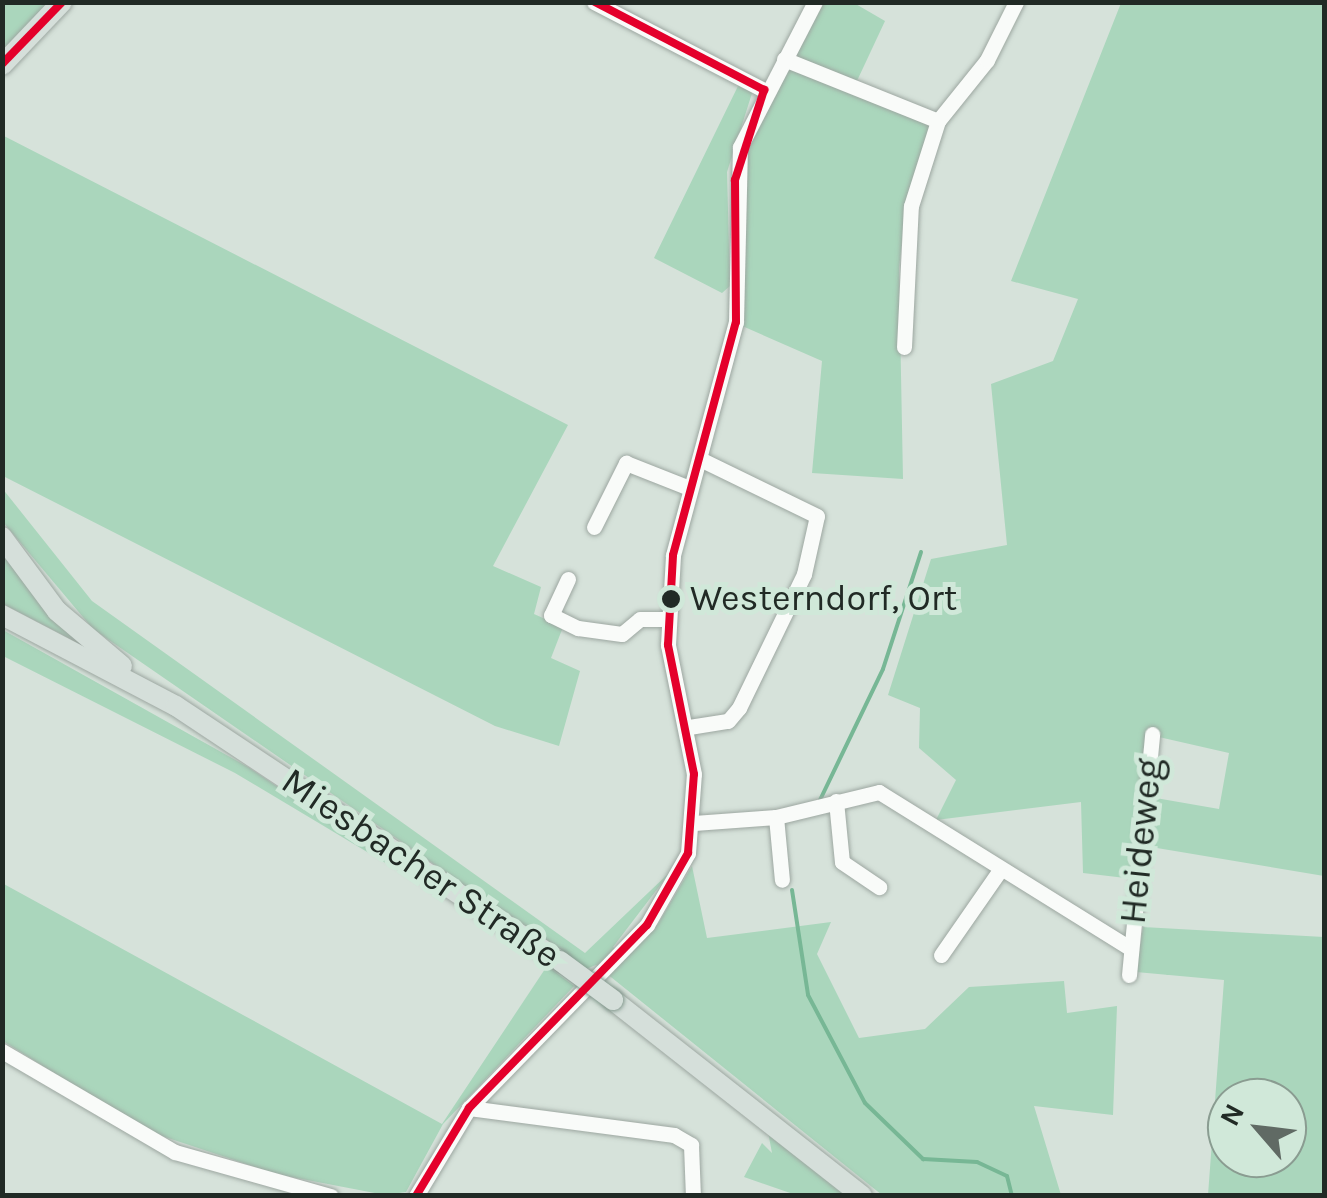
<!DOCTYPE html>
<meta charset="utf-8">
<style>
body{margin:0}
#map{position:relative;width:1327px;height:1198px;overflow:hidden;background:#d6e2da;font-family:Karla,sans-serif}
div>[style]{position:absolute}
.green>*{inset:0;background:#aad6bc}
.stream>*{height:4px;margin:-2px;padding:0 2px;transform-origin:2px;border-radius:2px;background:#77b795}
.roads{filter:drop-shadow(0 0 2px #9da7a1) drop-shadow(0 0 2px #9da7a1)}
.minor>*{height:15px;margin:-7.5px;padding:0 7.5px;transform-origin:7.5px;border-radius:7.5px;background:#f9fbf9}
.major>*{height:20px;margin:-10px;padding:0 10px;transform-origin:10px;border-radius:10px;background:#d5dfda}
.bridges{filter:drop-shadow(0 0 2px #84998e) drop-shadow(0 0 2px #84998e)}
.major-bridge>*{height:20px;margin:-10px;padding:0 10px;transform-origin:10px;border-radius:10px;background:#d5dfda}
.bus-1>*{height:8px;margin:-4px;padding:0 4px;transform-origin:4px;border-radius:4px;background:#e4002b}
.dots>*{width:28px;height:28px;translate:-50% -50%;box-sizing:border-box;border:5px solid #d0e8d9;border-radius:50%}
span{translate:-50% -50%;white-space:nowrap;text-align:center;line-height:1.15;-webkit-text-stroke:10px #d0e8d9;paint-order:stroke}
.bus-label{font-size:36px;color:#212a25}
.left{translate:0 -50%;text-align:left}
.street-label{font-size:38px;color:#212a25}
.frame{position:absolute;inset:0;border:5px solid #212a25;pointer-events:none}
.north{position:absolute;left:1207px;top:1078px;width:100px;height:100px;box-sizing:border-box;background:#d0e8d9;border:2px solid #8a9c91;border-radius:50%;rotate:298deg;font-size:28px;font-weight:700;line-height:40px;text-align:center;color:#212a25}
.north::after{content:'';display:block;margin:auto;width:35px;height:45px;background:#606a64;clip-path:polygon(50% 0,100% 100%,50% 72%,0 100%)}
</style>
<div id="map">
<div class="green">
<div style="clip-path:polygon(3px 3px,53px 3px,3px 52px)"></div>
<div style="clip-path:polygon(820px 3px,854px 3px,885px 21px,856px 83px,793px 55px)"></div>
<div style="clip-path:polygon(1121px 3px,1324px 3px,1324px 876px,1145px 846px,1150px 797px,1219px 809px,1229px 753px,1150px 735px,1134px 879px,1083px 873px,1081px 802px,936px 820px,956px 780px,919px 748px,920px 708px,888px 695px,931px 559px,1007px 545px,991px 384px,1053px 361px,1078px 299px,1011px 281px)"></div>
<div style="clip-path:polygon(786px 65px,932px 127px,905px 211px,899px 269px,903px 479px,812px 473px,822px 361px,740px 325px,747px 140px)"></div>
<div style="clip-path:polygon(739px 84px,753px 90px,727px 172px,730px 286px,722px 293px,654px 258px)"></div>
<div style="clip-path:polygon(2px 135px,568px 425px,493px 566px,541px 587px,534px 614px,563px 627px,551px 658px,580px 671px,559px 746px,495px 726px,3px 476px)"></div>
<div style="clip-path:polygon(2px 488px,92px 601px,585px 953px,671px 871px,613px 947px,624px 956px,658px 924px,692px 866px,707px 938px,831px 922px,817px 954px,859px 1038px,925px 1029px,969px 987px,1064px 981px,1067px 1013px,1117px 1006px,1113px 1115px,1034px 1106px,1061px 1195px,882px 1195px,596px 965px,586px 969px,93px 629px,3px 522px)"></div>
<div style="clip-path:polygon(2px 553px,84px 646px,3px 604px)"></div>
<div style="clip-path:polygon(3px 630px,248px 767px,434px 892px,235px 773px,3px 656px)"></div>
<div style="clip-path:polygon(2px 883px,442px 1124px,547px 966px,574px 986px,443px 1124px,406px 1192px,385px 1195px,276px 1174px,147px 1131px,3px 1041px)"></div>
<div style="clip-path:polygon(evenodd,1143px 927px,1324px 937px,1324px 1195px,1208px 1195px,1224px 980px,1136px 972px,1143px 927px,1227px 1098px,1287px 1098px,1287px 1158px,1227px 1158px,1227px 1098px)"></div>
<div style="clip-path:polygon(768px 1132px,846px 1195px,796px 1195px,744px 1177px,762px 1143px,772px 1153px)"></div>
</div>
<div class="stream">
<div style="left:820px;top:800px;width:145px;rotate:-64.3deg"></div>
<div style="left:883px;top:669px;width:123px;rotate:-72deg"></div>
<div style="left:792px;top:890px;width:106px;rotate:81.3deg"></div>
<div style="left:808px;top:995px;width:122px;rotate:62.2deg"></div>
<div style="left:865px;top:1103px;width:81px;rotate:44deg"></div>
<div style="left:923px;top:1159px;width:54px;rotate:3.2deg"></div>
<div style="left:977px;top:1162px;width:33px;rotate:25deg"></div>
<div style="left:1007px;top:1176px;width:21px;rotate:76deg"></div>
</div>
<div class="roads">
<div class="minor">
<div style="left:594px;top:2px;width:191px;rotate:27.4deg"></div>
<div style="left:784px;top:59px;width:166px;rotate:21.9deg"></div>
<div style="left:938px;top:121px;width:78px;rotate:-51.2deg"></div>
<div style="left:987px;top:60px;width:65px;rotate:-63.4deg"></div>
<div style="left:904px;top:347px;width:141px;rotate:-87.2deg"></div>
<div style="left:911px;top:206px;width:89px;rotate:-72.4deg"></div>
<div style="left:594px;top:527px;width:72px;rotate:-63.4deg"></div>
<div style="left:626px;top:463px;width:66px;rotate:21.5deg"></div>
<div style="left:568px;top:579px;width:40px;rotate:115deg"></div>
<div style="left:551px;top:615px;width:30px;rotate:26deg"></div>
<div style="left:578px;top:628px;width:44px;rotate:7.8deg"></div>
<div style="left:622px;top:634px;width:23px;rotate:-40deg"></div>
<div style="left:640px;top:619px;width:29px"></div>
<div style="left:689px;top:727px;width:39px;rotate:-9deg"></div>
<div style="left:728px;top:721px;width:17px;rotate:-50deg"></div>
<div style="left:739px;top:708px;width:149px;rotate:-64.1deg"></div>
<div style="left:804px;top:574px;width:59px;rotate:-77.4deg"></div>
<div style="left:817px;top:516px;width:128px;rotate:-154deg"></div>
<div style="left:836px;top:801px;width:61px;rotate:84.4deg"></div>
<div style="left:842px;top:862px;width:45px;rotate:34deg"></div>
<div style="left:776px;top:817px;width:63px;rotate:84.6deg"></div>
<div style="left:694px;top:823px;width:82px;rotate:-4.2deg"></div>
<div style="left:776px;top:817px;width:106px;rotate:-13.6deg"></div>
<div style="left:879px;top:792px;width:297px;rotate:31.9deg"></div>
<div style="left:941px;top:955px;width:100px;rotate:-55.2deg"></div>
<div style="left:1129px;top:975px;width:242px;rotate:-84.5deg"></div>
<div style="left:2px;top:1051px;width:200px;rotate:30.3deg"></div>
<div style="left:175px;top:1152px;width:162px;rotate:15.8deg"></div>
<div style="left:469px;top:1108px;width:207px;rotate:7.5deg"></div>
<div style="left:674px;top:1135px;width:20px;rotate:30deg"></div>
<div style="left:691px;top:1145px;width:51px;rotate:87.8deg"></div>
<div style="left:416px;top:1196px;width:103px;rotate:-58.9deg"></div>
<div style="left:469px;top:1108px;width:255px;rotate:-45.8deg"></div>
<div style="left:647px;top:925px;width:83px;rotate:-60.3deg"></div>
<div style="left:688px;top:853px;width:79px;rotate:-85.7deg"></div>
<div style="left:694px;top:774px;width:132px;rotate:-101.4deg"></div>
<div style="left:668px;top:645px;width:90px;rotate:-86.8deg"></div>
<div style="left:673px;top:555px;width:241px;rotate:-74.9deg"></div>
<div style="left:736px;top:322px;width:175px;rotate:-88.7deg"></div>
<div style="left:740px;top:147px;width:163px;rotate:-62.7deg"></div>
</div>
<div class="major">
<div style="left:2px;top:65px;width:87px;rotate:-46.4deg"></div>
<div style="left:2px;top:537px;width:92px;rotate:53.4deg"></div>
<div style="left:57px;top:611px;width:85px;rotate:40.2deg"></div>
<div style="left:2px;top:615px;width:196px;rotate:27.6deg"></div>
<div style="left:176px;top:706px;width:461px;rotate:33.6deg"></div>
<div style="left:613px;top:1000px;width:317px;rotate:38.2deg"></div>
</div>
</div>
<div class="bridges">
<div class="major-bridge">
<div style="left:560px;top:961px;width:66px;rotate:36.3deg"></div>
</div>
</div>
<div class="bus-1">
<div style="left:595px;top:2px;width:191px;rotate:27.5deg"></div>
<div style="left:2px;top:64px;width:86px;rotate:-45.9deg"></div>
<div style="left:416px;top:1196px;width:103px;rotate:-58.9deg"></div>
<div style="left:469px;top:1108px;width:255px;rotate:-45.8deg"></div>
<div style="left:647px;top:925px;width:83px;rotate:-60.3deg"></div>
<div style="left:688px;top:853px;width:79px;rotate:-85.7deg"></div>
<div style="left:694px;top:774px;width:132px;rotate:-101.4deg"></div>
<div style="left:668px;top:645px;width:90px;rotate:-86.8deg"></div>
<div style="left:673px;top:555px;width:241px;rotate:-74.9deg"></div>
<div style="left:736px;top:322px;width:142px;rotate:-90.4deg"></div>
<div style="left:735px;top:180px;width:95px;rotate:-72.1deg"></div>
</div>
<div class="dots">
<div style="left:671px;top:599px;background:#212a25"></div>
</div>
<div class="bus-label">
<span class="left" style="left:690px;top:599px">Westerndorf, Ort</span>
</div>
<div class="street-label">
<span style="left:1141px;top:841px;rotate:-84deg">Heideweg</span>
<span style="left:421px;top:868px;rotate:34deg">Miesbacher Straße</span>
</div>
<div class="frame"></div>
<div class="north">N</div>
</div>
